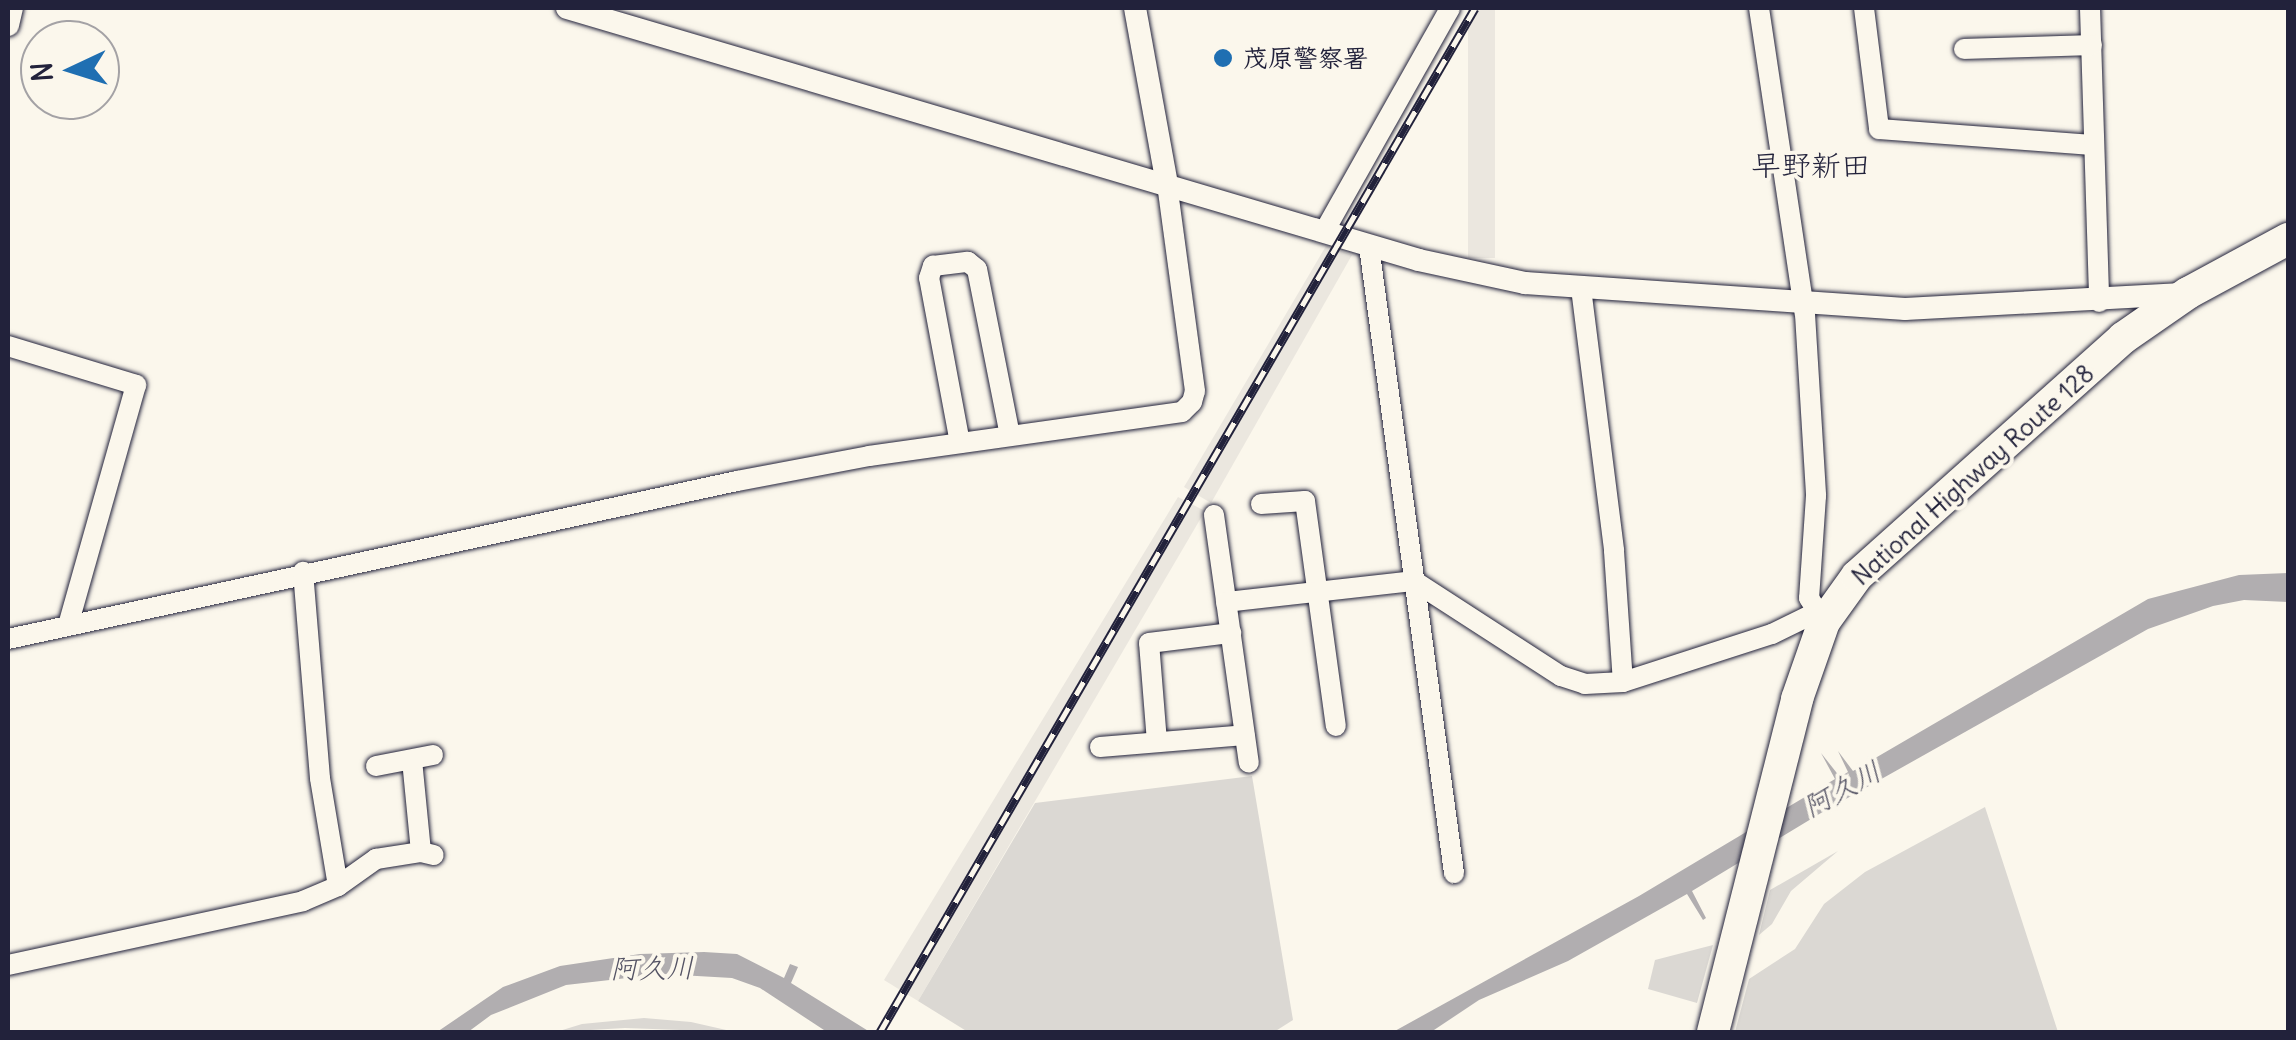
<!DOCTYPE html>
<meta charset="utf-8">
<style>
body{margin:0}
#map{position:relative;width:2296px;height:1040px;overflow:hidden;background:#fbf7ec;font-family:Delius,"Klee One",sans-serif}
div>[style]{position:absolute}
.built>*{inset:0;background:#ebe7df;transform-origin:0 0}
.green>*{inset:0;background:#dbd8d3}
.water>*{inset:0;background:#b1aeb0}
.roads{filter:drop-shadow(0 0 2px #22223b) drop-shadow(0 0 2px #22223b)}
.minor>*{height:20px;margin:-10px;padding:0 10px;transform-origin:10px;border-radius:10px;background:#fbf7ec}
.tertiary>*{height:22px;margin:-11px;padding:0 11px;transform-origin:11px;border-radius:11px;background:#fbf7ec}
.trunk>*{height:32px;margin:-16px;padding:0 16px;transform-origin:16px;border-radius:16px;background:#fbf7ec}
.rail>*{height:9px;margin-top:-4.5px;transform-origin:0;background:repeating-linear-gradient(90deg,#fbf7ec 0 15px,#22223b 0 30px);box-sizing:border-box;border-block:2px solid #22223b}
.dots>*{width:28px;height:28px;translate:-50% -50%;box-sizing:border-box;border:5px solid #fbf7ec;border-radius:50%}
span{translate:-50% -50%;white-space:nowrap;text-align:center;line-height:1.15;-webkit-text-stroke:8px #fbf7ec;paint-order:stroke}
.poi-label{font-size:25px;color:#22223b;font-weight:700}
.left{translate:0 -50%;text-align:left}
.street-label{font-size:25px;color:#22223b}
.water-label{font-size:28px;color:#545364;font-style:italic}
.quarter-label{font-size:30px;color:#22223b}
.frame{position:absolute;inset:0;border:10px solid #22223b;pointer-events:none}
.north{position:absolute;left:20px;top:20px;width:100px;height:100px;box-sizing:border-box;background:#fbf7ec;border:2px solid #a4a2a5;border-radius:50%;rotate:266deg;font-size:28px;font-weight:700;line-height:40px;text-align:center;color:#22223b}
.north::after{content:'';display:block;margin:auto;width:35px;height:45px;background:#1f6fb2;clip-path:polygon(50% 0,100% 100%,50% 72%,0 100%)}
</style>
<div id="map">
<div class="built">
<div style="left:1468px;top:8px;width:27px;height:250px"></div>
<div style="clip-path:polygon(1326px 246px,1352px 255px,1211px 503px,1184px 487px)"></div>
<div style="clip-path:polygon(1178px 497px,1205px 511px,918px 1001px,884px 980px)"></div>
</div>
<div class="green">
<div style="clip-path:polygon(1252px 776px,1293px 1020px,1274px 1032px,968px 1032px,918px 1001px,1035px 803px)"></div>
<div style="clip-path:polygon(1985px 807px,2058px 1032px,1735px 1032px,1749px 979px,1795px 949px,1824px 904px,1865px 872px)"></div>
<div style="clip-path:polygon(1838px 851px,1791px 891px,1772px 924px,1759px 935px,1770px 890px)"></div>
<div style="clip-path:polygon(1713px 945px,1697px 1003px,1648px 989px,1655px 960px)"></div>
<div style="clip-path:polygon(644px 1018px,691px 1022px,735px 1032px,625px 1028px,556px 1032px,582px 1024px)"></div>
</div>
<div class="water">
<div style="clip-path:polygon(2288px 573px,2288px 602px,2244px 600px,2213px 606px,2148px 629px,1821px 813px,1692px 891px,1706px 918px,1703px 920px,1687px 894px,1568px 961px,1479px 1000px,1431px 1032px,1393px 1032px,1639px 896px,1835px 779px,1821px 753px,1840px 777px,1848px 772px,1838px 751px,1853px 771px,2148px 599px,2239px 575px)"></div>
<div style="clip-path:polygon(704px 952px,737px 954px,784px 978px,790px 964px,798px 967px,791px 983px,870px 1032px,827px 1032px,760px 988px,732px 978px,662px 974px,566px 985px,491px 1015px,468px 1032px,437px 1032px,503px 987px,560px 966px,640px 954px)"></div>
</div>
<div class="roads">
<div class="minor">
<div style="left:1759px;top:8px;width:309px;rotate:81.5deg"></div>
<div style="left:1805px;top:314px;width:182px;rotate:86.5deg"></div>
<div style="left:1816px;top:496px;width:102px;rotate:93.9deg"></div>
<div style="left:1809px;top:598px;width:26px;rotate:58deg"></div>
<div style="left:1864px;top:8px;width:122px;rotate:82.9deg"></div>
<div style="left:1879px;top:129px;width:214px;rotate:4.3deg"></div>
<div style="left:2090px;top:8px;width:294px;rotate:88.2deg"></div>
<div style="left:1964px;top:49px;width:128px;rotate:-1.8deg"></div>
<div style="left:1324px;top:232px;width:257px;rotate:-60.6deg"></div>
<div style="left:1369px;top:246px;width:633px;rotate:82.28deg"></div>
<div style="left:1581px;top:288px;width:265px;rotate:82.8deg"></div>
<div style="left:1614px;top:551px;width:131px;rotate:86.1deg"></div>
<div style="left:8px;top:346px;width:134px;rotate:16.9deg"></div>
<div style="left:136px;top:385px;width:250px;rotate:105.8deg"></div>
<div style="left:960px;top:443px;width:168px;rotate:-100.6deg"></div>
<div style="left:929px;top:278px;width:13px;rotate:-72deg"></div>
<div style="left:933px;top:266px;width:35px;rotate:-7deg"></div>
<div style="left:968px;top:262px;width:11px;rotate:38deg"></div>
<div style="left:977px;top:269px;width:170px;rotate:78.8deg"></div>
<div style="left:1261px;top:504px;width:44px;rotate:-3.9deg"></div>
<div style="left:1305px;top:501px;width:227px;rotate:82.2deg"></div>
<div style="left:1214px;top:515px;width:250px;rotate:82deg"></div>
<div style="left:1226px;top:602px;width:189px;rotate:-6.4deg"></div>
<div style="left:1414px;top:581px;width:175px;rotate:32.9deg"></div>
<div style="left:1561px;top:676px;width:25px;rotate:18deg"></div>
<div style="left:1585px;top:684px;width:38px;rotate:-3deg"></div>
<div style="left:1623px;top:682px;width:157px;rotate:-17.9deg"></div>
<div style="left:1772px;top:634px;width:50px;rotate:-26.1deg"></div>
<div style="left:8px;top:639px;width:746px;rotate:-12.23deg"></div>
<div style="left:737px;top:481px;width:134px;rotate:-10.7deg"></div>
<div style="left:869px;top:456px;width:316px;rotate:-8deg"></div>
<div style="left:1182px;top:412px;width:14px;rotate:-45deg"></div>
<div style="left:1192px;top:402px;width:11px;rotate:-75deg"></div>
<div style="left:1195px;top:391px;width:209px;rotate:-97.7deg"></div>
<div style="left:1157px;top:742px;width:99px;rotate:-94.6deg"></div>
<div style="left:1149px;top:643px;width:83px;rotate:-7deg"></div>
<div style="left:1100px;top:747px;width:145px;rotate:-4.7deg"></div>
<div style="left:412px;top:760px;width:92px;rotate:84.4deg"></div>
<div style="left:376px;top:766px;width:58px;rotate:-10.9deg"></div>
<div style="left:338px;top:886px;width:47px;rotate:-35.4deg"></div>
<div style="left:376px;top:859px;width:46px;rotate:-8.8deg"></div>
<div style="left:421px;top:852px;width:13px;rotate:13deg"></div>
<div style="left:8px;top:965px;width:302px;rotate:-12.2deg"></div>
<div style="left:303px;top:901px;width:38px;rotate:-23deg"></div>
<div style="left:338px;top:886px;width:109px;rotate:-99.5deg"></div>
<div style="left:320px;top:778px;width:207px;rotate:-94.7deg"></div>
</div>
<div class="tertiary">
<div style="left:567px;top:8px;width:888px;rotate:16.48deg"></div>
<div style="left:1419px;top:260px;width:108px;rotate:12.2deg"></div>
<div style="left:1525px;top:283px;width:381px;rotate:3.9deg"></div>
<div style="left:1905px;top:309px;width:278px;rotate:-3.1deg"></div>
<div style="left:1135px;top:8px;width:179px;rotate:79.7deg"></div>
<div style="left:8px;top:25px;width:17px;rotate:-77deg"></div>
</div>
<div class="trunk">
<div style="left:1713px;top:1032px;width:343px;rotate:-75.8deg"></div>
<div style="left:1797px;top:699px;width:82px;rotate:-70.7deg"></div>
<div style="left:1824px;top:622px;width:57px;rotate:-54.3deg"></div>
<div style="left:1857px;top:576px;width:357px;rotate:-41.8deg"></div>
<div style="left:2123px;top:338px;width:79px;rotate:-34.7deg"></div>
<div style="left:2188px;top:293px;width:114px;rotate:-28.4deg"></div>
</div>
</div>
<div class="rail">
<div style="left:880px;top:1032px;width:1184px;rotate:-59.84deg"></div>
</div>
<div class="dots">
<div style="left:1223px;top:58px;background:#1f6fb2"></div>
</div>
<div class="poi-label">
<span class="left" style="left:1243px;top:58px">茂原警察署</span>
</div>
<div class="street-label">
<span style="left:1973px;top:475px;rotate:-42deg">National Highway Route 128</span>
</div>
<div class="water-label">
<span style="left:1842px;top:789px;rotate:-29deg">阿久川</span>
<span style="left:652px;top:968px;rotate:-1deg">阿久川</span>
</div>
<div class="quarter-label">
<span style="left:1811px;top:165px">早野新田</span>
</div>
<div class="frame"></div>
<div class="north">N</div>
</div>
